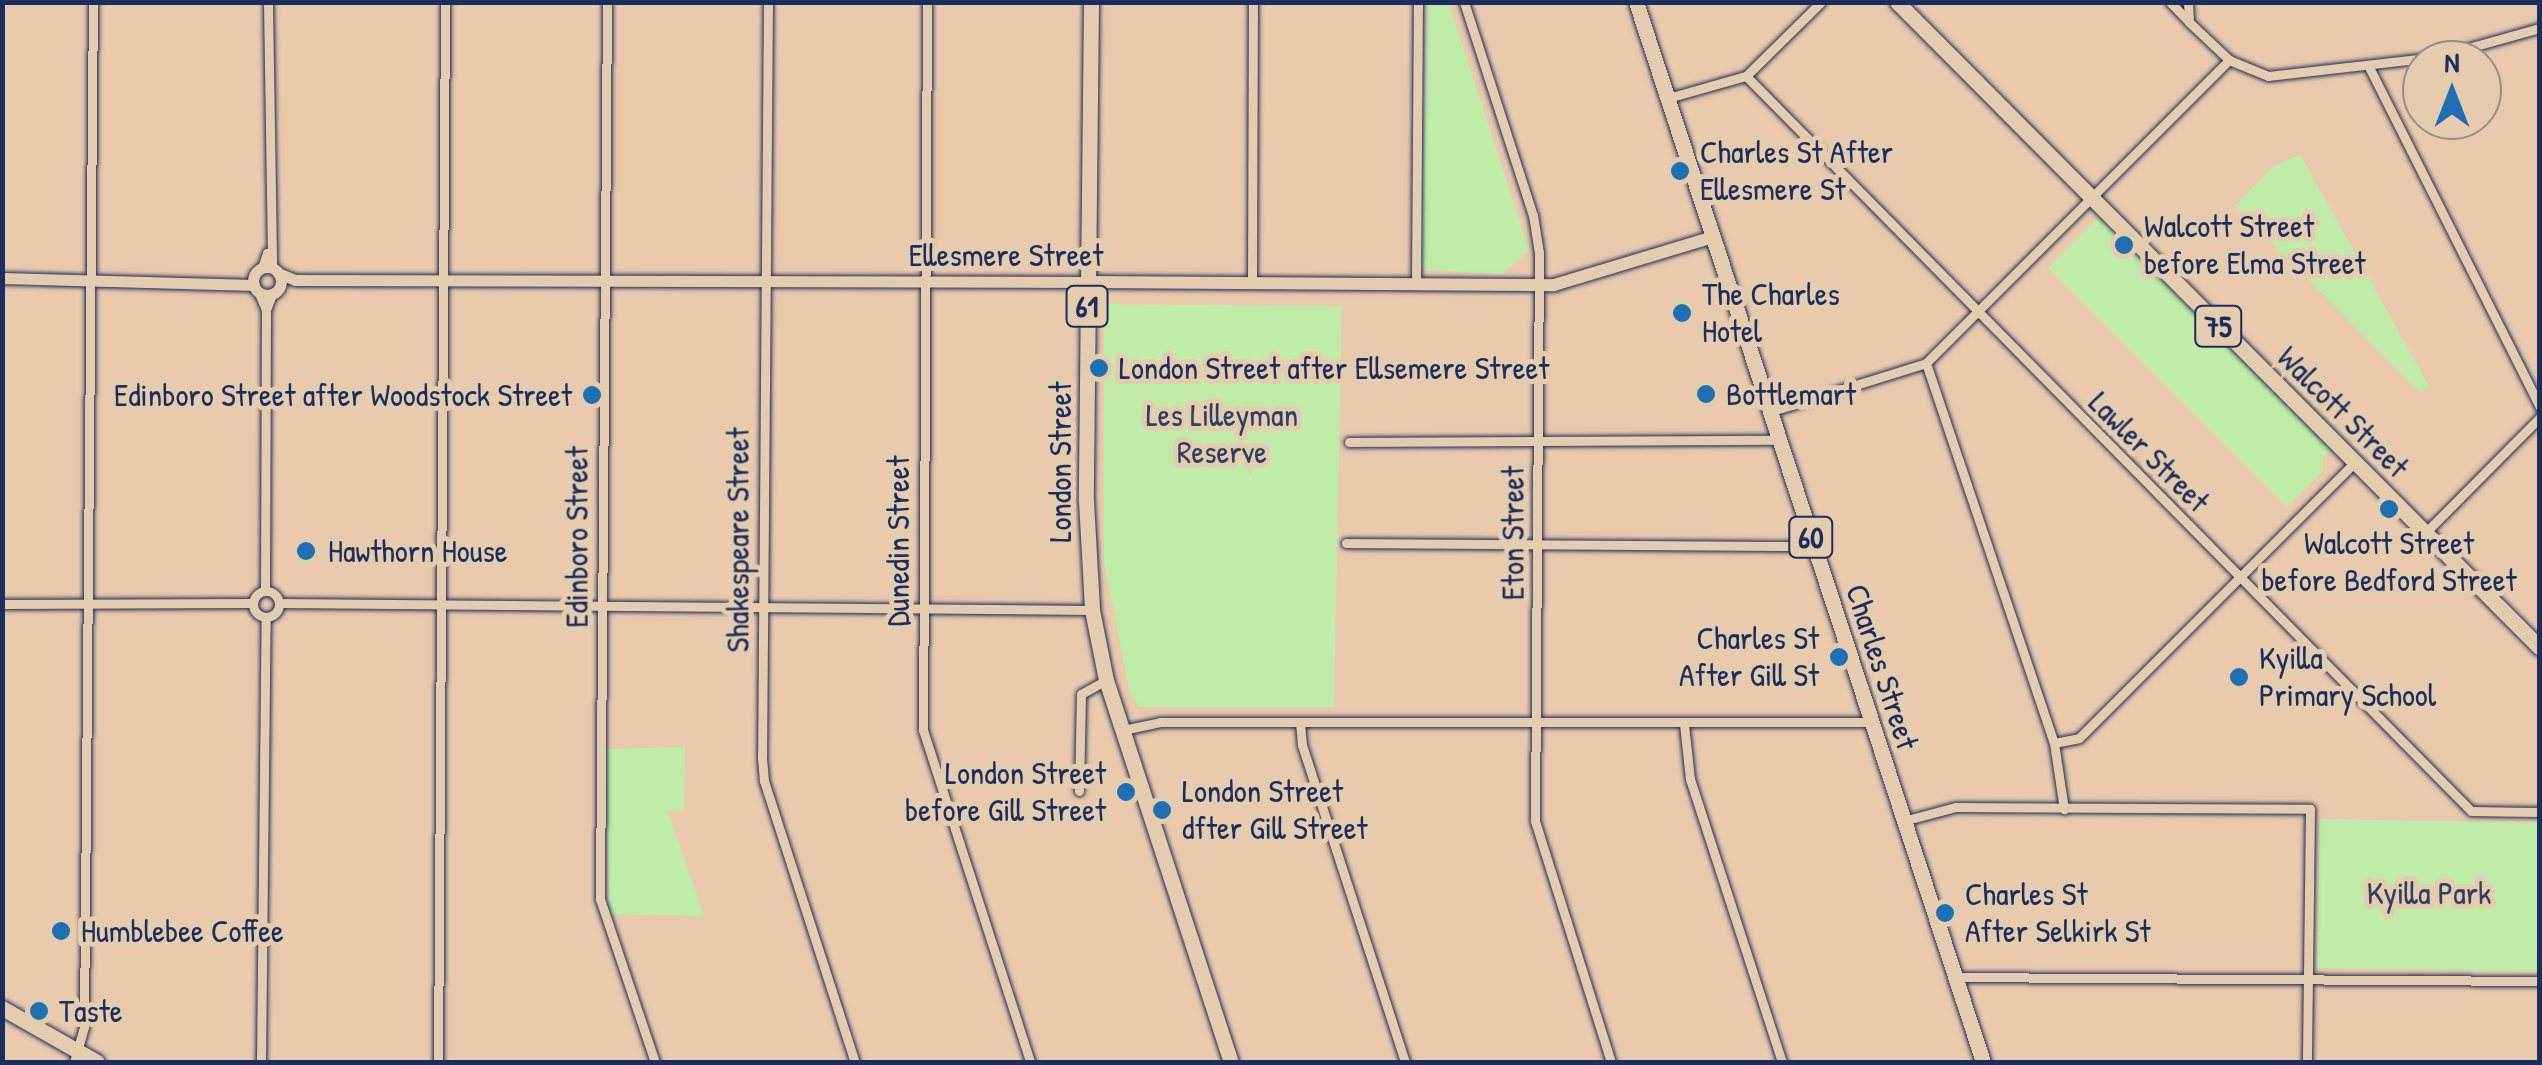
<!DOCTYPE html>
<style>
body{margin:0}
#map{position:relative;width:2542px;height:1065px;overflow:hidden;background:#eac9ac;font-family:"Patrick Hand",sans-serif}
div>[style]{position:absolute}
.green>*{inset:0;background:#c0eba8;transform-origin:0 0}
.roads{filter:drop-shadow(0 0 2px #1b2f5e) drop-shadow(0 0 2px #1b2f5e)}
.minor>*{height:9px;margin:-4.5px;padding:0 4.5px;transform-origin:4.5px;border-radius:4.5px;background:#e6ccae}
.minor>.ring{margin:-4.5px;padding:0;box-sizing:content-box;background:none;border:9px solid #e6ccae;border-radius:50%}
.tertiary>*{height:11px;margin:-5.5px;padding:0 5.5px;transform-origin:5.5px;border-radius:5.5px;background:#e6ccae}
.tertiary>.ring{margin:-5.5px;padding:0;box-sizing:content-box;background:none;border:11px solid #e6ccae;border-radius:50%}
.secondary>*{height:12px;margin:-6px;padding:0 6px;transform-origin:6px;border-radius:6px;background:#e6ccae}
.primary>*{height:15px;margin:-7.5px;padding:0 7.5px;transform-origin:7.5px;border-radius:7.5px;background:#e6ccae}
.trunk>*{height:15px;margin:-7.5px;padding:0 7.5px;transform-origin:7.5px;border-radius:7.5px;background:#e6ccae}
.dots>*{width:28px;height:28px;translate:-50% -50%;box-sizing:border-box;border:5px solid #e6ccae;border-radius:50%}
span{translate:-50% -50%;white-space:nowrap;text-align:center;line-height:1.15;-webkit-text-stroke:10px #e6ccae;paint-order:stroke}
.shield-label span{padding:2px 8px;background:#e6ccae;border:2px solid;border-radius:8px;-webkit-text-stroke-width:0}
.shield-label{font-size:30px;color:#1b2f5e;font-weight:700}
.poi-label{font-size:32px;color:#1b2f5e}
.left{translate:0 -50%;text-align:left}
.right{translate:-100% -50%;text-align:right}
.street-label{font-size:32px;color:#1b2f5e}
.park-label{font-size:32px;color:#2c4265}
.frame{position:absolute;inset:0;border:5px solid #1b2f5e;pointer-events:none}
.north{position:absolute;left:2402px;top:40px;width:100px;height:100px;box-sizing:border-box;background:#e6ccae;border:2px solid #958d8e;border-radius:50%;rotate:0deg;font-size:28px;font-weight:700;line-height:40px;text-align:center;color:#1b2f5e}
.north::after{content:'';display:block;margin:auto;width:35px;height:45px;background:#1f6fb2;clip-path:polygon(50% 0,100% 100%,50% 72%,0 100%)}
</style>
<div id="map">
<div class="green">
<div style="clip-path:polygon(1427px 3px,1449px 3px,1529px 250px,1502px 274px,1421px 270px)"></div>
<div style="clip-path:polygon(2300px 154px,2429px 386px,2421px 393px,2235px 206px,2271px 168px)"></div>
<div style="clip-path:polygon(2103px 213px,2334px 446px,2323px 457px,2323px 471px,2287px 507px,2048px 268px)"></div>
<div style="clip-path:polygon(1104px 304px,1342px 306px,1334px 707px,1140px 707px,1130px 695px,1104px 562px)"></div>
<div style="clip-path:polygon(685px 747px,684px 810px,668px 811px,704px 916px,609px 914px,606px 749px)"></div>
<div style="left:2320px;top:819px;width:219px;height:149px;rotate:1deg"></div>
</div>
<div class="roads">
<div class="minor">
<div style="left:268px;top:2px;width:266px;rotate:89.1deg"></div>
<div style="left:607px;top:2px;width:897px;rotate:90.45deg"></div>
<div style="left:600px;top:899px;width:172px;rotate:71.4deg"></div>
<div style="left:768px;top:2px;width:756px;rotate:90.45deg"></div>
<div style="left:762px;top:758px;width:23px;rotate:85deg"></div>
<div style="left:764px;top:781px;width:295px;rotate:72.1deg"></div>
<div style="left:927px;top:2px;width:728px;rotate:90.31deg"></div>
<div style="left:923px;top:730px;width:349px;rotate:72.1deg"></div>
<div style="left:1464px;top:2px;width:224px;rotate:72.1deg"></div>
<div style="left:1533px;top:215px;width:37px;rotate:81deg"></div>
<div style="left:1539px;top:252px;width:569px;rotate:90.4deg"></div>
<div style="left:1535px;top:821px;width:253px;rotate:72.5deg"></div>
<div style="left:2170px;top:2px;width:28px;rotate:46deg"></div>
<div style="left:2188px;top:2px;width:20px;rotate:87deg"></div>
<div style="left:2189px;top:22px;width:55px;rotate:43.5deg"></div>
<div style="left:2229px;top:60px;width:42px;rotate:22.3deg"></div>
<div style="left:2268px;top:76px;width:169px;rotate:-6.5deg"></div>
<div style="left:2436px;top:57px;width:108px;rotate:-15.6deg"></div>
<div style="left:2369px;top:67px;width:381px;rotate:63.3deg"></div>
<div style="left:1746px;top:76px;width:1032px;rotate:45.39deg"></div>
<div style="left:2471px;top:811px;width:69px;rotate:0.8deg"></div>
<div style="left:1668px;top:98px;width:81px;rotate:-15.8deg"></div>
<div style="left:1746px;top:76px;width:105px;rotate:-44.6deg"></div>
<div style="left:262px;top:268px;width:16px;rotate:-72deg"></div>
<div style="left:1252px;top:281px;width:279px;rotate:-89.8deg"></div>
<div style="left:1416px;top:282px;width:280px;rotate:-89.6deg"></div>
<div style="left:258px;top:291px;width:21px;rotate:67deg"></div>
<div style="left:1926px;top:363px;width:401px;rotate:71.4deg"></div>
<div style="left:2054px;top:743px;width:67px;rotate:81.4deg"></div>
<div style="left:1769px;top:412px;width:164px;rotate:-17.3deg"></div>
<div style="left:1926px;top:363px;width:429px;rotate:-45deg"></div>
<div style="left:1349px;top:442px;width:429px;rotate:-0.3deg"></div>
<div style="left:2425px;top:533px;width:163px;rotate:-45.2deg"></div>
<div style="left:1346px;top:543px;width:467px;rotate:0.4deg"></div>
<div class="ring" style="left:253px;top:591px;width:17px;height:17px"></div>
<div style="left:265px;top:591px;width:281px;rotate:-89.8deg"></div>
<div style="left:266px;top:310px;width:17px;rotate:-69deg"></div>
<div style="left:279px;top:603px;width:813px;rotate:0.49deg"></div>
<div style="left:2px;top:604px;width:251px;rotate:-0.2deg"></div>
<div style="left:1300px;top:722px;width:23px;rotate:85deg"></div>
<div style="left:1302px;top:745px;width:333px;rotate:72deg"></div>
<div style="left:1684px;top:724px;width:55px;rotate:83.8deg"></div>
<div style="left:1690px;top:779px;width:298px;rotate:72deg"></div>
<div style="left:1123px;top:730px;width:38px;rotate:-12deg"></div>
<div style="left:1160px;top:722px;width:711px"></div>
<div style="left:2054px;top:743px;width:25px;rotate:-11deg"></div>
<div style="left:2079px;top:738px;width:390px;rotate:-45deg"></div>
<div style="left:1079px;top:791px;width:97px;rotate:-88.8deg"></div>
<div style="left:1081px;top:694px;width:29px;rotate:-29deg"></div>
<div style="left:1903px;top:821px;width:55px;rotate:-14.8deg"></div>
<div style="left:1956px;top:807px;width:354px;rotate:0.3deg"></div>
<div style="left:2310px;top:809px;width:253px;rotate:90.7deg"></div>
<div style="left:1955px;top:977px;width:585px;rotate:0.39deg"></div>
<div style="left:74px;top:1062px;width:36px;rotate:-74deg"></div>
<div style="left:84px;top:1027px;width:1025px;rotate:-89.5deg"></div>
<div style="left:261px;top:1062px;width:444px;rotate:-89.4deg"></div>
<div style="left:438px;top:1062px;width:1060px;rotate:-89.62deg"></div>
</div>
<div class="tertiary">
<div class="ring" style="left:253px;top:267px;width:17px;height:17px"></div>
<div style="left:278px;top:273px;width:18px;rotate:22deg"></div>
<div style="left:295px;top:280px;width:793px;rotate:0.14deg"></div>
<div style="left:2px;top:278px;width:252px;rotate:1.6deg"></div>
</div>
<div class="secondary">
<div style="left:1088px;top:282px;width:466px;rotate:0.4deg"></div>
<div style="left:1554px;top:285px;width:163px;rotate:-16.8deg"></div>
</div>
<div class="primary">
<div style="left:1091px;top:2px;width:499px;rotate:90.6deg"></div>
<div style="left:1086px;top:501px;width:109px;rotate:86.8deg"></div>
<div style="left:1092px;top:610px;width:71px;rotate:78.7deg"></div>
<div style="left:1106px;top:680px;width:402px;rotate:71.9deg"></div>
<div style="left:1897px;top:2px;width:911px;rotate:45.13deg"></div>
<div style="left:2px;top:1008px;width:109px;rotate:29.6deg"></div>
</div>
<div class="trunk">
<div style="left:1636px;top:2px;width:1115px;rotate:71.87deg"></div>
</div>
</div>
<div class="dots">
<div style="left:1680px;top:171px;background:#1f6fb2"></div>
<div style="left:2124px;top:245px;background:#1f6fb2"></div>
<div style="left:1682px;top:313px;background:#1f6fb2"></div>
<div style="left:1099px;top:368px;background:#1f6fb2"></div>
<div style="left:1706px;top:394px;background:#1f6fb2"></div>
<div style="left:592px;top:395px;background:#1f6fb2"></div>
<div style="left:2389px;top:509px;background:#1f6fb2"></div>
<div style="left:306px;top:551px;background:#1f6fb2"></div>
<div style="left:1839px;top:657px;background:#1f6fb2"></div>
<div style="left:2239px;top:677px;background:#1f6fb2"></div>
<div style="left:1126px;top:792px;background:#1f6fb2"></div>
<div style="left:1162px;top:810px;background:#1f6fb2"></div>
<div style="left:1945px;top:913px;background:#1f6fb2"></div>
<div style="left:61px;top:931px;background:#1f6fb2"></div>
<div style="left:39px;top:1011px;background:#1f6fb2"></div>
</div>
<div class="shield-label">
<span style="left:1087px;top:306px">61</span>
<span style="left:2218px;top:326px">75</span>
<span style="left:1811px;top:537px">60</span>
</div>
<div class="poi-label">
<span class="left" style="left:1700px;top:171px">Charles St After<br>Ellesmere St</span>
<span class="left" style="left:2144px;top:245px">Walcott Street<br>before Elma Street</span>
<span class="left" style="left:1702px;top:313px">The Charles<br>Hotel</span>
<span class="left" style="left:1119px;top:368px">London Street after Ellsemere Street</span>
<span class="left" style="left:1726px;top:394px">Bottlemart</span>
<span class="right" style="left:572px;top:395px">Edinboro Street after Woodstock Street</span>
<span style="left:2389px;top:562px">Walcott Street<br>before Bedford Street</span>
<span class="left" style="left:328px;top:551px">Hawthorn House</span>
<span class="right" style="left:1819px;top:657px">Charles St<br>After Gill St</span>
<span class="left" style="left:2259px;top:677px">Kyilla<br>Primary School</span>
<span class="right" style="left:1106px;top:792px">London Street<br>before Gill Street</span>
<span class="left" style="left:1182px;top:810px">London Street<br>dfter Gill Street</span>
<span class="left" style="left:1965px;top:913px">Charles St<br>After Selkirk St</span>
<span class="left" style="left:81px;top:931px">Humblebee Coffee</span>
<span class="left" style="left:59px;top:1011px">Taste</span>
</div>
<div class="street-label">
<span style="left:1006px;top:255px">Ellesmere Street</span>
<span style="left:2343px;top:412px;rotate:45deg">Walcott Street</span>
<span style="left:2149px;top:452px;rotate:45deg">Lawler Street</span>
<span style="left:1060px;top:462px;rotate:-90deg">London Street</span>
<span style="left:1513px;top:533px;rotate:-90deg">Eton Street</span>
<span style="left:577px;top:537px;rotate:-90deg">Edinboro Street</span>
<span style="left:738px;top:540px;rotate:-90deg">Shakespeare Street</span>
<span style="left:898px;top:541px;rotate:-90deg">Dunedin Street</span>
<span style="left:1882px;top:667px;rotate:72deg">Charles Street</span>
</div>
<div class="park-label">
<span style="left:1222px;top:434px">Les Lilleyman<br>Reserve</span>
<span style="left:2429px;top:893px">Kyilla Park</span>
</div>
<div class="frame"></div>
<div class="north">N</div>
</div>
